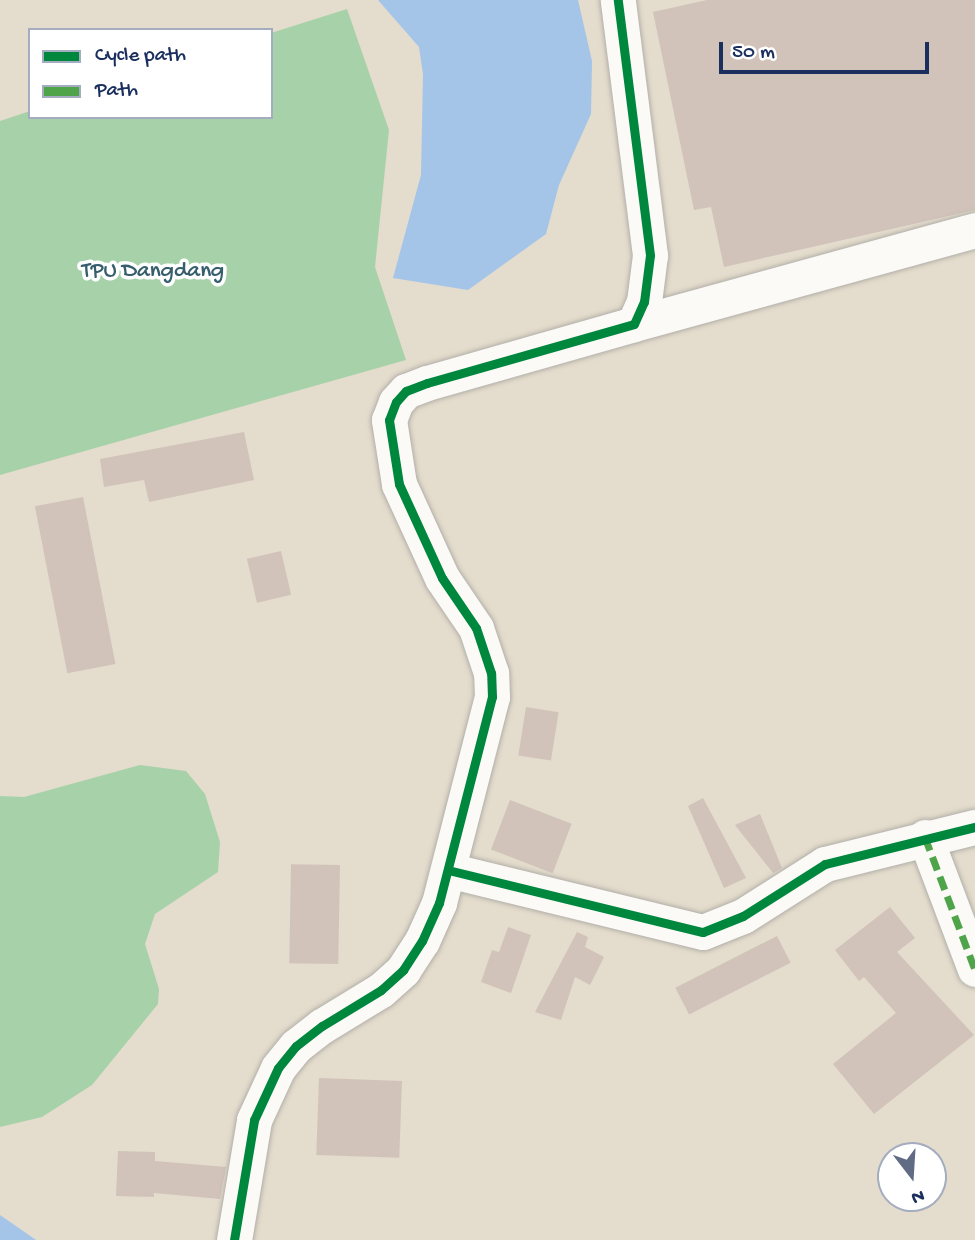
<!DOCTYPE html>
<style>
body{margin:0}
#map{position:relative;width:975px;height:1240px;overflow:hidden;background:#e4dccc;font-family:"Gochi Hand",sans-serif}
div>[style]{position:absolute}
.green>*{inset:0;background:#a7d2a9}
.water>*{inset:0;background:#a4c4e8}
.building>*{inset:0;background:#d1c3ba;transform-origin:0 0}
.roads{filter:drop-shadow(0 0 2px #b2afa9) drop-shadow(0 0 2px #b2afa9)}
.minor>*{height:35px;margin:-17.5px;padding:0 17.5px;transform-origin:17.5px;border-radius:17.5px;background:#fbfaf7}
.quiet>*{height:7px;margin-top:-3.5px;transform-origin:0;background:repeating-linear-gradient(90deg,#4fa44a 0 14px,transparent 0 21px)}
.cycleway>*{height:9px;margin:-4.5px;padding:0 4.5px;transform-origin:4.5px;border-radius:4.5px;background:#00873e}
span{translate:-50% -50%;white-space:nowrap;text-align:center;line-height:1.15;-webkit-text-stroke:7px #fff;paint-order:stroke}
.park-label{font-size:23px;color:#365e6c}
.legend{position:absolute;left:28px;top:28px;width:245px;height:91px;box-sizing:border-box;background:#fff;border:2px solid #a4acbf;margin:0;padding:9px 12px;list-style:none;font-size:21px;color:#1b2f5e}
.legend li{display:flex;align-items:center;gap:14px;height:35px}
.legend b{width:35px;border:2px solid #a4acbf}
.north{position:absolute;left:877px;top:1142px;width:70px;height:70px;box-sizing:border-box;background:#fff;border:2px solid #a4acbf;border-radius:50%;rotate:163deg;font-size:19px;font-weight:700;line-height:28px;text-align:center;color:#1b2f5e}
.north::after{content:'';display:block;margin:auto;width:24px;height:32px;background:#616c84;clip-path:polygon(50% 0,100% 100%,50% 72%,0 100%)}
.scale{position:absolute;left:719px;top:42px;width:210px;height:32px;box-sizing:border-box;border:4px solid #1b2f5e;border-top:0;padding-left:9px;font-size:21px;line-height:24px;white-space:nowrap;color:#1b2f5e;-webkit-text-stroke:5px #fff;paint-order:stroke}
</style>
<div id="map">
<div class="green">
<div style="clip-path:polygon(347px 9px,389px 130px,375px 267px,406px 360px,0 475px,0 121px,30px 111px,30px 117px,271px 117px,271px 33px)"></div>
<div style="clip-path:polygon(140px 765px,186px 771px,205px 794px,220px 842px,218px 872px,155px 914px,145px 944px,159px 989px,158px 1004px,92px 1085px,42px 1117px,0 1127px,0 796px,24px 797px)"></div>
</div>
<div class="water">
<div style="clip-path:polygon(378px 0,578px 0,592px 61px,591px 114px,559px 185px,546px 234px,468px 290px,393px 278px,421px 175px,423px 74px,419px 47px)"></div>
<div style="clip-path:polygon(0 1215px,36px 1240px,0 1240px)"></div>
</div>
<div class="building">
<div style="clip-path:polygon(707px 0,975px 0,975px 210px,724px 267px,711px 207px,694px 210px,653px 12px)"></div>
<div style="clip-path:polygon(244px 432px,254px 480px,149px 502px,144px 480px,104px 487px,100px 459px)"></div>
<div style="left:83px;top:497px;width:170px;height:49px;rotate:79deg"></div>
<div style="left:281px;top:551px;width:45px;height:35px;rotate:77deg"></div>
<div style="left:526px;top:707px;width:33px;height:49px;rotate:9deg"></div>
<div style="clip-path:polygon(703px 798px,746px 878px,724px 888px,688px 806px)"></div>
<div style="left:510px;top:800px;width:66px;height:53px;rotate:21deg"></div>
<div style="clip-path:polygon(760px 814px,782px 868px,773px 873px,735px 825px)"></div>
<div style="left:340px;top:865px;width:99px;height:49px;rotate:91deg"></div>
<div style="clip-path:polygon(890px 907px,915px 938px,897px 952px,974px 1035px,874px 1114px,833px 1064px,896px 1013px,864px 977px,859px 981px,835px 950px)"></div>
<div style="clip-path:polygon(508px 927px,531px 935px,511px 993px,481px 982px,492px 950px,499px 952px)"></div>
<div style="clip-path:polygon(577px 932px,588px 937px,585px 947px,604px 957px,590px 985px,575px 977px,561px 1020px,535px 1012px)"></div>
<div style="left:777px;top:936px;width:30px;height:114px;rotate:63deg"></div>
<div style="left:319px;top:1078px;width:83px;height:77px;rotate:2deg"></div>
<div style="clip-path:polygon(118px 1151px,155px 1152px,155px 1161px,226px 1167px,220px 1199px,154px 1193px,154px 1197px,116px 1196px)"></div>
</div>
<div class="roads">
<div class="minor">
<div style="left:634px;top:324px;width:354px;rotate:-15.4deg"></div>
<div style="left:925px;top:837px;width:141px;rotate:69.3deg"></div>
<div style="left:448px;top:870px;width:262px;rotate:13.7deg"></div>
<div style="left:703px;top:932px;width:43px;rotate:-21.8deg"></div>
<div style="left:743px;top:916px;width:97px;rotate:-32.4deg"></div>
<div style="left:825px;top:864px;width:154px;rotate:-13.9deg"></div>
<div style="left:234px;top:1240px;width:122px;rotate:-80.5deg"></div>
<div style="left:254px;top:1120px;width:57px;rotate:-65.2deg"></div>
<div style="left:278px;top:1068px;width:28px;rotate:-51deg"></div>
<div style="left:296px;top:1046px;width:33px;rotate:-38deg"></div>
<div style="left:322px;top:1026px;width:69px;rotate:-31.4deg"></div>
<div style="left:381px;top:990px;width:30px;rotate:-42deg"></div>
<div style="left:403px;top:970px;width:35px;rotate:-57deg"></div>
<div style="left:422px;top:941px;width:42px;rotate:-65.9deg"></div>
<div style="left:439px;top:903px;width:213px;rotate:-75.6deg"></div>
<div style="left:492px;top:697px;width:24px;rotate:-92deg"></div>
<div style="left:491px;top:673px;width:47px;rotate:-108.4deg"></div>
<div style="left:476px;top:628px;width:60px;rotate:-124.2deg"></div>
<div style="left:442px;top:578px;width:103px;rotate:-114.6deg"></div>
<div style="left:399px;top:484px;width:65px;rotate:-98.9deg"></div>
<div style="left:389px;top:420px;width:19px;rotate:-69deg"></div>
<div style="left:396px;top:402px;width:15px;rotate:-48deg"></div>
<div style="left:406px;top:391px;width:22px;rotate:-21deg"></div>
<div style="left:427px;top:383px;width:215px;rotate:-15.9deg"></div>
<div style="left:634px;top:324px;width:24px;rotate:-66deg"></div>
<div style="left:644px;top:302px;width:47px;rotate:-82.7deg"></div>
<div style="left:650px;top:255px;width:257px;rotate:-97.2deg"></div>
</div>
</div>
<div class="quiet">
<div style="left:925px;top:837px;width:141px;rotate:69.3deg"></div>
</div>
<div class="cycleway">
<div style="left:448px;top:870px;width:262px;rotate:13.7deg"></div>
<div style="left:703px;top:932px;width:43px;rotate:-21.8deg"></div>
<div style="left:743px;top:916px;width:97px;rotate:-32.4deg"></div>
<div style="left:825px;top:864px;width:154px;rotate:-13.9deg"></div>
<div style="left:234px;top:1240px;width:122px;rotate:-80.5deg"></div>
<div style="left:254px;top:1120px;width:57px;rotate:-65.2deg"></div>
<div style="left:278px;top:1068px;width:28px;rotate:-51deg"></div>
<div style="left:296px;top:1046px;width:33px;rotate:-38deg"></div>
<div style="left:322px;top:1026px;width:69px;rotate:-31.4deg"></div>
<div style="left:381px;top:990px;width:30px;rotate:-42deg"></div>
<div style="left:403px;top:970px;width:35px;rotate:-57deg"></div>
<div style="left:422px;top:941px;width:42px;rotate:-65.9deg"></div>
<div style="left:439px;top:903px;width:213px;rotate:-75.6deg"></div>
<div style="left:492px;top:697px;width:24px;rotate:-92deg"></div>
<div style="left:491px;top:673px;width:47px;rotate:-108.4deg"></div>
<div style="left:476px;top:628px;width:60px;rotate:-124.2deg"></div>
<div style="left:442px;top:578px;width:103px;rotate:-114.6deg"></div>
<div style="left:399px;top:484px;width:65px;rotate:-98.9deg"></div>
<div style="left:389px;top:420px;width:19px;rotate:-69deg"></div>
<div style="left:396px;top:402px;width:15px;rotate:-48deg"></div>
<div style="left:406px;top:391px;width:22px;rotate:-21deg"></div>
<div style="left:427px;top:383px;width:215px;rotate:-15.9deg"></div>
<div style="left:634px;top:324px;width:24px;rotate:-66deg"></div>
<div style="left:644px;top:302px;width:47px;rotate:-82.7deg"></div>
<div style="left:650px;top:255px;width:257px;rotate:-97.2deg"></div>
</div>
<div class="park-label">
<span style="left:153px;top:272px">TPU Dangdang</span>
</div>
<ul class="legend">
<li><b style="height:9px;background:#00873e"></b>Cycle path</li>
<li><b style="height:9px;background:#4fa44a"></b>Path</li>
</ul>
<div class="north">N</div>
<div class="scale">50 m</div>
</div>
